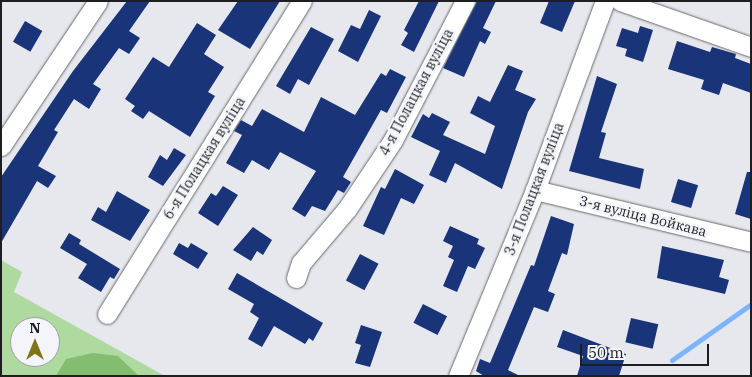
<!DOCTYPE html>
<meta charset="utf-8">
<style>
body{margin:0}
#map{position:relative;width:752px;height:377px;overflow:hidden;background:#e6e8ed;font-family:"IBM Plex Serif",serif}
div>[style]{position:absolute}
.green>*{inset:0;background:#aeda9f}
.forest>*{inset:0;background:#84bd6f}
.stream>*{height:5px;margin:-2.5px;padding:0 2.5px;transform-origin:2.5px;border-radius:2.5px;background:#7db4ff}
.building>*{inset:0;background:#1a3479;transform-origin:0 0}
.roads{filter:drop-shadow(0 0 1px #67696d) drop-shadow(0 0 1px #67696d)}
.street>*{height:19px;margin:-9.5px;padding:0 9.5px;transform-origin:9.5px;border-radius:9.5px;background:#fff}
span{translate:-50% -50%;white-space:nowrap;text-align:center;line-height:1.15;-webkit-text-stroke:5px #f3f5fa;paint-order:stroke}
.street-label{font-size:14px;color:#1d1e1f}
.frame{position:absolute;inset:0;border:2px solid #1d1e1f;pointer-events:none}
.north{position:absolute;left:10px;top:317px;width:50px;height:50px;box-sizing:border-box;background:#f3f5fa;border:1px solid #9d9fa2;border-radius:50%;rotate:0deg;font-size:14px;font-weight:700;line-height:20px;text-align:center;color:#1d1e1f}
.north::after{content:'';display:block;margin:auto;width:18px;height:22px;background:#7f7416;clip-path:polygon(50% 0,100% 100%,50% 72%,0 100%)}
.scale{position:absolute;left:580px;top:344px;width:129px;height:22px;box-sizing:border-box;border:2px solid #1d1e1f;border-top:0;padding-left:6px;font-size:15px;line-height:18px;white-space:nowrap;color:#1d1e1f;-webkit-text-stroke:4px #f3f5fa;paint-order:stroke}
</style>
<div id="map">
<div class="green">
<div style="clip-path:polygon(evenodd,1px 260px,22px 272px,14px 292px,165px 376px,1px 376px,1px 260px,20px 327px,50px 327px,50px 357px,20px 357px,20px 327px)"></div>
</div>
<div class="forest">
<div style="clip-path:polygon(93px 353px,118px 356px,139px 376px,56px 376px,66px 359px)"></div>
</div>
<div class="stream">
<div style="left:672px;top:360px;width:97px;rotate:-35.3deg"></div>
</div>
<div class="building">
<div style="clip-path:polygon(127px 1px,150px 1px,129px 31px,140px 38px,129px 54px,119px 48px,93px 84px,101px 89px,89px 109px,74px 99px,54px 130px,58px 132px,38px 166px,56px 176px,48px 188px,37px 181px,1px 243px,1px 177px,73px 71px)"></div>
<div style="clip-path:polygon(238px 1px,280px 1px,250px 49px,218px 30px)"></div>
<div style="clip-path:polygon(419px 1px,439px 1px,414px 52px,401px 45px,408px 33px,404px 30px)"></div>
<div style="clip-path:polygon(477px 1px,496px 1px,483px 28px,491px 32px,485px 44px,480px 41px,464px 77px,443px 68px)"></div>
<div style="clip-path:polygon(549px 1px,575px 1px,562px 32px,540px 23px)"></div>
<div style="clip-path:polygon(369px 10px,381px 16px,358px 62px,338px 51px,351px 25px,360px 29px)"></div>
<div style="left:25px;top:21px;width:20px;height:24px;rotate:30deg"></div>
<div style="clip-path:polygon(197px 23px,216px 35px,204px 54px,224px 67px,208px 92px,215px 96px,190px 137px,149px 111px,143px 119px,131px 111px,135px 106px,125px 99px,153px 57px,169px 67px)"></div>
<div style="clip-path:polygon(640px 26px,653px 30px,643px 62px,625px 56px,627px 49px,616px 46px,622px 28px,638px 33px)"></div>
<div style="clip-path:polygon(311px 27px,334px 39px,309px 85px,298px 79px,290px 94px,276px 86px)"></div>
<div style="clip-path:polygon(677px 41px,710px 52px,712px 47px,736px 54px,735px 58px,751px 64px,751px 93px,723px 83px,719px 95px,701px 89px,704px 80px,668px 69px)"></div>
<div style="clip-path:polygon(508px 65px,523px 71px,515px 90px,536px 99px,528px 112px,502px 189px,455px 163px,446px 183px,429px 175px,440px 151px,411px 137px,423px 114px,429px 118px,432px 113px,450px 122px,443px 135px,485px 154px,495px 126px,470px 113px,478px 96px,490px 102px)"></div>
<div style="clip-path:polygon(390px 69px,406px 77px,387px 113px,381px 110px,343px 177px,351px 182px,344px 193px,338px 190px,325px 211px,312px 206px,305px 217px,292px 209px,316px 171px,280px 152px,269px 170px,252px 160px,244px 173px,226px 163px,242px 135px,234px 131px,241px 120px,252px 126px,262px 109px,304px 132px,321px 97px,355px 115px,381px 73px,386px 76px)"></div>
<div style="clip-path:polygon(597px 76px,617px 84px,601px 132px,606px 133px,599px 158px,644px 169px,640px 189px,569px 171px)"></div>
<div style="clip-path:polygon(174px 148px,186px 155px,163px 186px,148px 177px,160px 155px,167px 160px)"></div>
<div style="clip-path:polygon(395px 169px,424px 185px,414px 204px,401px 198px,384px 235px,363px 226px,381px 187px,385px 189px)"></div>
<div style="clip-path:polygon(747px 172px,751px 172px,751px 219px,735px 214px)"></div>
<div style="left:678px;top:179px;width:21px;height:24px;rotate:17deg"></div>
<div style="clip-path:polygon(223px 186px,238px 195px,218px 226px,198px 213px,211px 193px,216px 196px)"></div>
<div style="clip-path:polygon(117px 191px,150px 210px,130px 241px,91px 220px,98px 207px,106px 212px)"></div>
<div style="clip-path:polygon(551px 216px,574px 224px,567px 255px,562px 253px,548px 291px,555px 294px,548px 312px,534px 307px,508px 370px,520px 376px,484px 376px,476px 371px,480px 359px,490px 363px,531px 265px,534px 266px)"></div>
<div style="clip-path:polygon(450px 226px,479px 239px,477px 244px,485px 248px,475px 269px,468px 266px,457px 292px,443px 286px,454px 260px,448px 257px,453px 246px,443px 241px)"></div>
<div style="clip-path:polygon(253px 227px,272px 240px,263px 255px,257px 251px,251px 261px,233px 250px)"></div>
<div style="clip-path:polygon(69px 233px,81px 240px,79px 244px,120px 269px,114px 279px,110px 277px,101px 292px,78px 278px,87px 264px,60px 248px)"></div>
<div style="clip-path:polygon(179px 243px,188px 248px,191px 243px,208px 253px,198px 269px,173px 254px)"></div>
<div style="clip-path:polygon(662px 246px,724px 260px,719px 277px,729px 280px,725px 294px,657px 278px)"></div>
<div style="left:360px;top:254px;width:21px;height:30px;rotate:28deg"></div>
<div style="clip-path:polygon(237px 273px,323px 323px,313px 341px,309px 338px,305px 344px,274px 326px,262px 347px,248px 339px,259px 318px,250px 312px,254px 304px,228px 289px)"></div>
<div style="left:423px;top:304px;width:27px;height:21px;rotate:27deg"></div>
<div style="left:631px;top:318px;width:28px;height:25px;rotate:13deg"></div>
<div style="clip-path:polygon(361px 325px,382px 332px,370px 367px,355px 363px,361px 345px,355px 343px)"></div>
<div style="clip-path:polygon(563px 330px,626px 354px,619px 376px,577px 376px,583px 356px,557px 347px)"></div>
</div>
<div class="roads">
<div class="street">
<div style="left:620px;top:1px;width:139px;rotate:19.3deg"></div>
<div style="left:1px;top:146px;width:174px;rotate:-56.2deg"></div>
<div style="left:535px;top:190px;width:222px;rotate:13.5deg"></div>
<div style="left:296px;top:278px;width:16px;rotate:-72deg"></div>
<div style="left:301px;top:263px;width:71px;rotate:-49.6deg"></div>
<div style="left:347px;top:209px;width:83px;rotate:-56.3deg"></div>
<div style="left:393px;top:140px;width:157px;rotate:-62.6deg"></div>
<div style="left:107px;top:314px;width:369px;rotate:-58.1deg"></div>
<div style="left:458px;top:376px;width:201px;rotate:-67.5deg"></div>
<div style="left:535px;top:190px;width:202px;rotate:-69.7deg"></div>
</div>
</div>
<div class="street-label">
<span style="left:416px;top:92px;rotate:-62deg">4-я Полацкая вуліца</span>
<span style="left:204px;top:158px;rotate:-58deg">6-я Полацкая вуліца</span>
<span style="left:534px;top:189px;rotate:-69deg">3-я Полацкая вуліца</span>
<span style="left:643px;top:216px;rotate:14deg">3-я вуліца Войкава</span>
</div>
<div class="frame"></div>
<div class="north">N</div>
<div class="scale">50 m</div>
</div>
